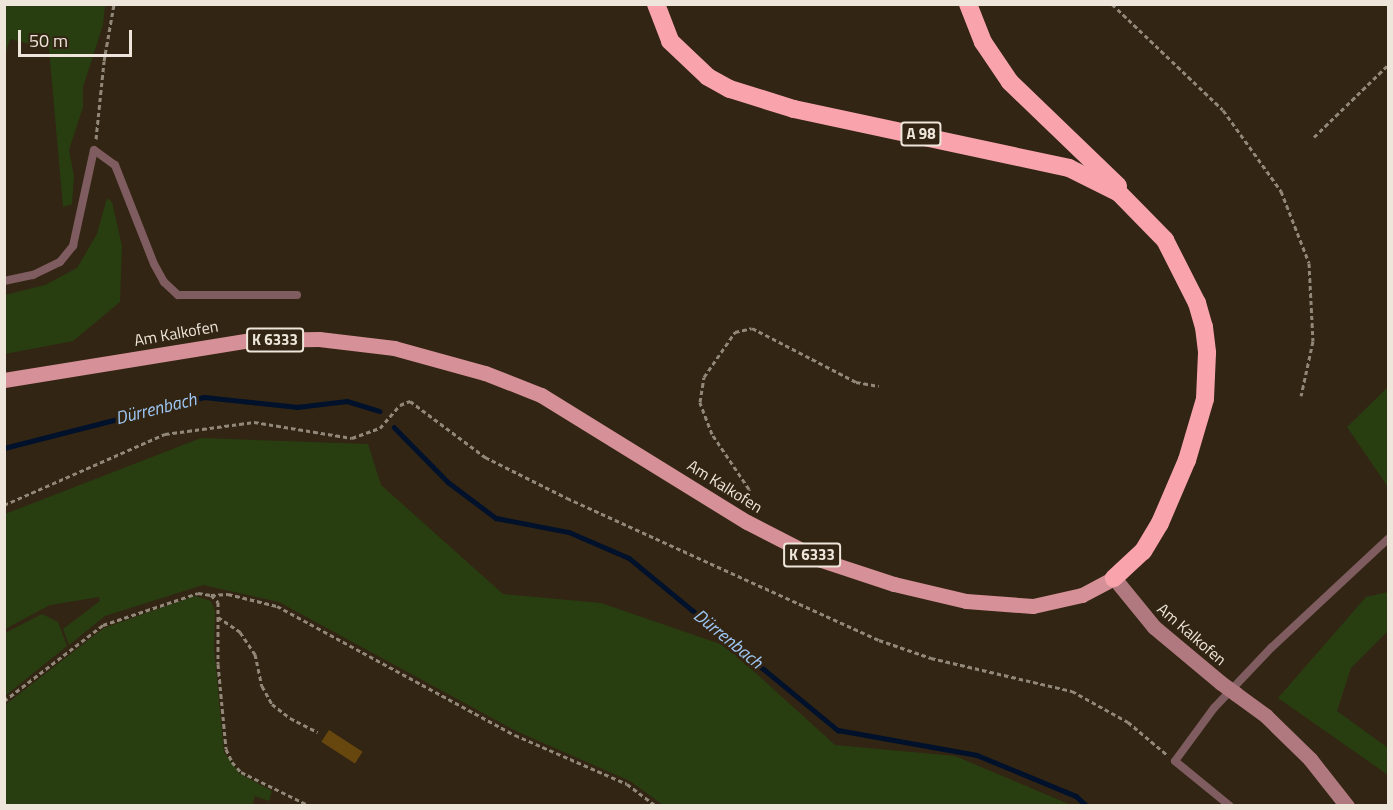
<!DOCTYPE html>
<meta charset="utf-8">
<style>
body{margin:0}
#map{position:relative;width:1393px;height:810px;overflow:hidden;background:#322513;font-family:"Titillium Web",sans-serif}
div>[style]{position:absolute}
.green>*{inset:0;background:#283e11}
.stream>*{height:4.5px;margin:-2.25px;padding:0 2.25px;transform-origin:2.25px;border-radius:2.25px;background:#00112b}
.building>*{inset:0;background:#68470f;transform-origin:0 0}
.path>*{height:3px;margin-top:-1.5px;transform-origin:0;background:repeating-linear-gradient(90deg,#928879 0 4.5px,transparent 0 7.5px)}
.lane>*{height:8px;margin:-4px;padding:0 4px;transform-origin:4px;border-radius:4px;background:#7f5c60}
.secondary>*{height:15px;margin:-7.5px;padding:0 7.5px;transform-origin:7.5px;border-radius:7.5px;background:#b0797f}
.primary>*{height:15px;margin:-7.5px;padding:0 7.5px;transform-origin:7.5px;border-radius:7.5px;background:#d69097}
.highway>*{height:18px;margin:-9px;padding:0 9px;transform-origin:9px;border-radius:9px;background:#f9a4ad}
.secondary-bridge>*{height:15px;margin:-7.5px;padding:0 7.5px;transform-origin:7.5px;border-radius:7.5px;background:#b0797f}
span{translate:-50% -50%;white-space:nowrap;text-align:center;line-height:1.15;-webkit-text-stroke:6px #322513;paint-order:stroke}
.shield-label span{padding:2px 4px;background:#322513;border:2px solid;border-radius:4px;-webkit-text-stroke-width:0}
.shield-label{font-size:15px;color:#eee6da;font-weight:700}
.street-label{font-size:16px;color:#eee6da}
.water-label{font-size:18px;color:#9fc8f6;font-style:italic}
.frame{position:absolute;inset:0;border:6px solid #eee6da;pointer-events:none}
.scale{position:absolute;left:18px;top:30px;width:114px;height:27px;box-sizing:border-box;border:3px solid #eee6da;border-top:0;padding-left:8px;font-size:18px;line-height:21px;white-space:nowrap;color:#eee6da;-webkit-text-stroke:4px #322513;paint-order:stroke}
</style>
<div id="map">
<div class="green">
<div style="clip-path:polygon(5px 4px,105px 5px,103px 25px,83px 87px,83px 107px,69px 150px,74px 176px,72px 204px,63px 207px,49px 49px,10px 39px,5px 54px)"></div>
<div style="clip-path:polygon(107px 198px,112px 202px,122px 246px,120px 302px,73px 341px,5px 354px,5px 295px,45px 285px,77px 268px,97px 234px)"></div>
<div style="clip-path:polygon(1388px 387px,1388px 487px,1347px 427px)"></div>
<div style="clip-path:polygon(201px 438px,368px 444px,381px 485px,503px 594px,601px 603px,726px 646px,835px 745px,955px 756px,1071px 805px,663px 805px,630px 781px,516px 731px,279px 602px,203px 585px,105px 616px,69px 645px,63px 629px,100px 601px,99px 597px,50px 605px,5px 629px,5px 514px)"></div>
<div style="clip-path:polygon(1388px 592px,1388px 631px,1351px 668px,1337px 711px,1388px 748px,1388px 775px,1278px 698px,1366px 597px)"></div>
<div style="clip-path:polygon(195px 596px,211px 601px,215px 611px,214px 648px,224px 752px,240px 774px,272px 791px,269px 801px,255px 796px,252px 806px,5px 805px,5px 705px,104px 628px)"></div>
<div style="clip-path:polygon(42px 614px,58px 622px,67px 646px,5px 696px,5px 633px)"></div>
</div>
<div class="stream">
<div style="left:394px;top:427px;width:77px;rotate:45.5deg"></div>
<div style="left:448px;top:482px;width:60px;rotate:36.9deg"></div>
<div style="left:496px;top:518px;width:74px;rotate:10.9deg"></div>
<div style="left:569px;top:532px;width:65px;rotate:23.4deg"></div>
<div style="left:629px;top:558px;width:271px;rotate:39.5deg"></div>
<div style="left:838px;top:730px;width:141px;rotate:10.2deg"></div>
<div style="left:977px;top:755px;width:107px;rotate:22.5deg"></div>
<div style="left:1076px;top:796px;width:15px;rotate:42deg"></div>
<div style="left:4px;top:448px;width:206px;rotate:-14.3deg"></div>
<div style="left:204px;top:397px;width:94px;rotate:6.1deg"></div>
<div style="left:297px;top:407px;width:50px;rotate:-6.8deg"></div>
<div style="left:347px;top:401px;width:34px;rotate:17deg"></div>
</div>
<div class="building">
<div style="left:329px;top:730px;width:40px;height:14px;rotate:33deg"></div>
</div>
<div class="path">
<div style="left:1112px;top:4px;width:153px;rotate:43.7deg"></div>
<div style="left:1223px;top:110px;width:100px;rotate:54.4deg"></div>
<div style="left:1281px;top:191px;width:77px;rotate:68.7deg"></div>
<div style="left:1309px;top:263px;width:78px;rotate:87.1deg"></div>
<div style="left:1313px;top:341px;width:56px;rotate:102.3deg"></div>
<div style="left:1314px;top:137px;width:103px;rotate:-44.2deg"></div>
<div style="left:96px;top:139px;width:78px;rotate:-84.1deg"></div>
<div style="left:104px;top:61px;width:58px;rotate:-80deg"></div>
<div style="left:4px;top:505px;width:176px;rotate:-23.8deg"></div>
<div style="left:165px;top:434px;width:90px;rotate:-7.7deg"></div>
<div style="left:254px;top:422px;width:99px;rotate:9.3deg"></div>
<div style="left:352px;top:438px;width:30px;rotate:-20deg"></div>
<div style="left:380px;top:428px;width:30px;rotate:-49deg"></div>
<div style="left:400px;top:405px;width:11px;rotate:-22deg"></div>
<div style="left:410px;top:401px;width:94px;rotate:36.7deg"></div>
<div style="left:485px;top:457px;width:92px;rotate:26.6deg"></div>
<div style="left:567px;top:498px;width:343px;rotate:24.5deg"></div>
<div style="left:879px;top:640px;width:55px;rotate:19.1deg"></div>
<div style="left:931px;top:658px;width:145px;rotate:13.2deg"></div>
<div style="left:1072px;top:691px;width:64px;rotate:29deg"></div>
<div style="left:1128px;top:722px;width:50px;rotate:40.1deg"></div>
<div style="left:750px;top:506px;width:17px;rotate:-93deg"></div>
<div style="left:749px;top:489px;width:66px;rotate:-123.9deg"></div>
<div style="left:712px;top:434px;width:34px;rotate:-111deg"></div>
<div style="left:700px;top:402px;width:25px;rotate:-81deg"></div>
<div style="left:704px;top:377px;width:55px;rotate:-55.4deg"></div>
<div style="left:735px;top:332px;width:17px;rotate:-13deg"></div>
<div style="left:752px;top:328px;width:117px;rotate:27.4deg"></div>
<div style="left:856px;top:382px;width:23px;rotate:10deg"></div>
<div style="left:211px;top:595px;width:17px;rotate:-3deg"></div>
<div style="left:228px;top:594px;width:50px;rotate:13.8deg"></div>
<div style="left:277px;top:606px;width:271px;rotate:28.5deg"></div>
<div style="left:515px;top:735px;width:122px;rotate:23.6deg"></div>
<div style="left:627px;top:784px;width:36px;rotate:37deg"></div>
<div style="left:218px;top:617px;width:27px;rotate:34deg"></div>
<div style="left:240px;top:632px;width:27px;rotate:56deg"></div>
<div style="left:255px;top:654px;width:33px;rotate:78deg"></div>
<div style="left:262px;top:686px;width:21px;rotate:61deg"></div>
<div style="left:272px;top:704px;width:23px;rotate:38deg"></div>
<div style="left:290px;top:718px;width:31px;rotate:27deg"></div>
<div style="left:4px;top:701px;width:125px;rotate:-37.5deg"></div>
<div style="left:103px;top:625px;width:100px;rotate:-18.6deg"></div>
<div style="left:198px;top:593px;width:13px;rotate:9deg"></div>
<div style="left:211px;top:595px;width:10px;rotate:45deg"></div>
<div style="left:218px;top:602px;width:62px;rotate:90deg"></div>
<div style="left:218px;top:664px;width:85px;rotate:84.6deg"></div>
<div style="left:226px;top:749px;width:14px;rotate:65deg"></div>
<div style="left:232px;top:762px;width:13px;rotate:48deg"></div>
<div style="left:241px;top:772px;width:77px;rotate:26.2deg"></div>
</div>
<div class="lane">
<div style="left:4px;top:281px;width:30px;rotate:-12deg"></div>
<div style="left:33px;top:275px;width:30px;rotate:-26deg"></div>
<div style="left:60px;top:262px;width:21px;rotate:-51deg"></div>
<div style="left:73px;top:246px;width:98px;rotate:-77.7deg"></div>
<div style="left:94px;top:150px;width:26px;rotate:36deg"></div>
<div style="left:115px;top:165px;width:106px;rotate:68.5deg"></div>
<div style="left:154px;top:264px;width:21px;rotate:61deg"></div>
<div style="left:164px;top:282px;width:19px;rotate:43deg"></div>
<div style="left:178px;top:295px;width:119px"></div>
<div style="left:1230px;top:806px;width:71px;rotate:-140.7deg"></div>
<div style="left:1175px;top:761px;width:66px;rotate:-53.7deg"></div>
<div style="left:1214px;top:708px;width:83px;rotate:-46.5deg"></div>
<div style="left:1271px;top:648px;width:160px;rotate:-43deg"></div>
</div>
<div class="secondary">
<div style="left:1114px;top:578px;width:63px;rotate:50.8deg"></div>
<div style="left:1154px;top:627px;width:87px;rotate:39.9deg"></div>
<div style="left:1236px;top:694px;width:37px;rotate:36deg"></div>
<div style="left:1266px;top:716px;width:62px;rotate:44.3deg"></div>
<div style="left:1310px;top:759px;width:60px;rotate:51.8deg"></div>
</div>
<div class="primary">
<div style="left:4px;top:380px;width:249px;rotate:-9.2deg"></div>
<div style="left:250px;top:340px;width:69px;rotate:-0.8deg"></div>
<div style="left:319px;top:339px;width:76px;rotate:6.8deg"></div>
<div style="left:394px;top:348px;width:94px;rotate:15.4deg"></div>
<div style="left:485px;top:373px;width:60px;rotate:21.4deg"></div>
<div style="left:541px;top:395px;width:242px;rotate:31.7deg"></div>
<div style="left:747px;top:522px;width:83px;rotate:27.2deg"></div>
<div style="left:821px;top:560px;width:77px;rotate:18.2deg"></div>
<div style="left:894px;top:584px;width:74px;rotate:13.3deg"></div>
<div style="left:966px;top:601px;width:67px;rotate:4.3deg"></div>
<div style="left:1033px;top:606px;width:50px;rotate:-12.7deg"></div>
<div style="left:1082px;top:595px;width:36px;rotate:-28deg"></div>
</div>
<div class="highway">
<div style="left:656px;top:4px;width:40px;rotate:69deg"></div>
<div style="left:670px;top:41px;width:52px;rotate:43.5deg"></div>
<div style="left:708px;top:77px;width:25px;rotate:29deg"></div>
<div style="left:730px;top:89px;width:67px;rotate:17.4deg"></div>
<div style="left:794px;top:109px;width:281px;rotate:12.1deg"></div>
<div style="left:1069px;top:168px;width:56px;rotate:26.6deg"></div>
<div style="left:1119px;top:193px;width:66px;rotate:45.6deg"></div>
<div style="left:1165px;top:240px;width:71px;rotate:63.1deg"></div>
<div style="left:1197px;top:303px;width:25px;rotate:74deg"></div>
<div style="left:1204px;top:327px;width:26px;rotate:83deg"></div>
<div style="left:1207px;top:353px;width:46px;rotate:92.5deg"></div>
<div style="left:1205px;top:399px;width:64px;rotate:106.4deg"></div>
<div style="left:1187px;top:460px;width:69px;rotate:113.2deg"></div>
<div style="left:1160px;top:523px;width:33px;rotate:121deg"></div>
<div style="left:1143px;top:551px;width:40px;rotate:137deg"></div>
<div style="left:968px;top:4px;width:41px;rotate:68.5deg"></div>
<div style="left:983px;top:42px;width:48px;rotate:56deg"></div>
<div style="left:1010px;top:82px;width:150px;rotate:43.9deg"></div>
</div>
<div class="secondary-bridge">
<div style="left:1221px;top:683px;width:19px;rotate:36deg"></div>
</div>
<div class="shield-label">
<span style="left:921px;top:134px">A 98</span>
<span style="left:275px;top:340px">K 6333</span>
<span style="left:812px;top:555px">K 6333</span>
</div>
<div class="street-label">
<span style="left:176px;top:333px;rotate:-10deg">Am Kalkofen</span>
<span style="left:725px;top:486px;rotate:32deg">Am Kalkofen</span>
<span style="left:1192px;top:634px;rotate:41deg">Am Kalkofen</span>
</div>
<div class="water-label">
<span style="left:156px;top:409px;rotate:-14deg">Dürrenbach</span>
<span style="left:728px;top:639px;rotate:39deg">Dürrenbach</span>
</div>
<div class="frame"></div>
<div class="scale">50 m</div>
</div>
